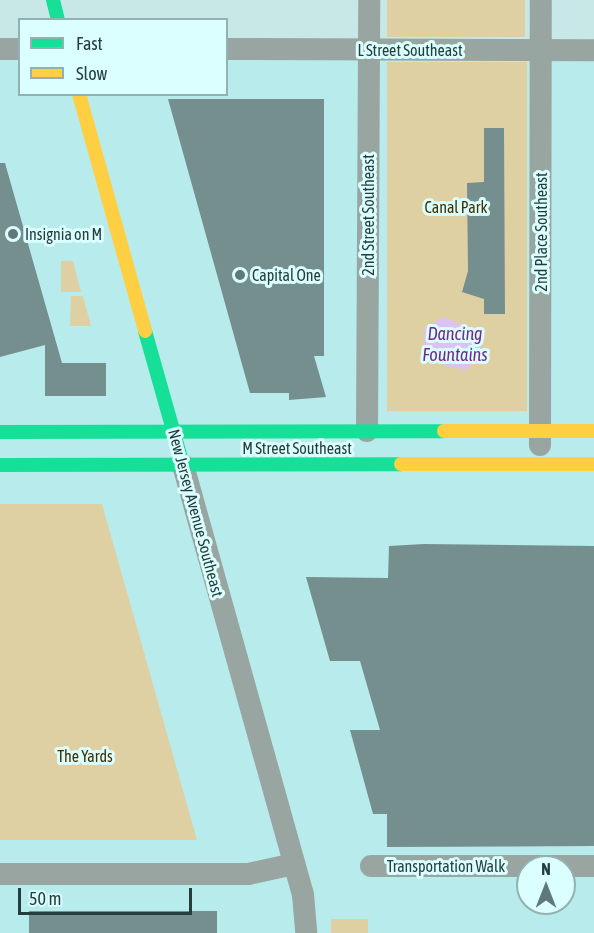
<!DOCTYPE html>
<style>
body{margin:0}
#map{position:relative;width:594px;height:933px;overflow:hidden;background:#c8e8e8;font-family:"Asap Condensed",sans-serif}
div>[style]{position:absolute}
.built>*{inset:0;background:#b7ebec}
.green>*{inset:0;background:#dfd0a3;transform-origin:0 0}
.water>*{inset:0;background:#dcc2f2}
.building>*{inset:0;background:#758f8f;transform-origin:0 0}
.street>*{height:22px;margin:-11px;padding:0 11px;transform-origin:11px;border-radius:11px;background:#99a5a1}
.fast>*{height:14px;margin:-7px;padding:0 7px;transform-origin:7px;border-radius:7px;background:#16e098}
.slow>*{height:14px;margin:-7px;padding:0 7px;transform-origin:7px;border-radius:7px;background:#ffcf43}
.dots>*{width:16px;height:16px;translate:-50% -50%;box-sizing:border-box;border:3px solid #dbfefe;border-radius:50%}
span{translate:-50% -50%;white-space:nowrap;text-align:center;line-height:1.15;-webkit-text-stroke:6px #dbfefe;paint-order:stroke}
.street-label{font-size:16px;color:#263d3e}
.park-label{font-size:16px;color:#462e01}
.poi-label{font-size:16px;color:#263d3e}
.left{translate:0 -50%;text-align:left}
.water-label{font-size:18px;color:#74288c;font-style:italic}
.legend{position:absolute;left:18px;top:18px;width:210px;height:78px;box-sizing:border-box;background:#dbfefe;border:2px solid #93b1b1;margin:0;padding:8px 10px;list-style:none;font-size:18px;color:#263d3e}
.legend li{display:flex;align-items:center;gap:12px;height:30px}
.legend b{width:30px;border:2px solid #93b1b1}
.north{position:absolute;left:516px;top:855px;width:60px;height:60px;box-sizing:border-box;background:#dbfefe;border:2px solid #93b1b1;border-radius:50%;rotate:0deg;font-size:16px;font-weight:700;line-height:24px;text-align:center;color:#263d3e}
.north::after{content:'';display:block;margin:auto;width:21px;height:27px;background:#5f797a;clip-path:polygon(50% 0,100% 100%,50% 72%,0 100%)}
.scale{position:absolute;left:18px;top:888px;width:174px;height:27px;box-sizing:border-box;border:3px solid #263d3e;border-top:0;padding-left:8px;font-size:18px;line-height:21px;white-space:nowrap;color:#263d3e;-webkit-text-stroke:4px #dbfefe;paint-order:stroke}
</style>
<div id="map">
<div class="built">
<div style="clip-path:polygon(evenodd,0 47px,19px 47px,20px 94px,226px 94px,227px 49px,594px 54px,594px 933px,0 933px,0 47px,528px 867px,564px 867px,564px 903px,528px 903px,528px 867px)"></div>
</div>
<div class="green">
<div style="left:387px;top:0;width:138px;height:37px"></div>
<div style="left:387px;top:62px;width:140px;height:349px"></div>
<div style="clip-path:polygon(61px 261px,73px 261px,81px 292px,61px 292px)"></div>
<div style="clip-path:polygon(71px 296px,83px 296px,91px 326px,70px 326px)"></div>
<div style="clip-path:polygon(0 504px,102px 504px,197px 840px,0 840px)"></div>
<div style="left:331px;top:919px;width:37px;height:14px"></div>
</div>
<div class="water">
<div style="clip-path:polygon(444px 317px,470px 329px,482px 344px,479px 357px,466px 370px,446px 366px,424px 349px,424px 328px)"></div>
</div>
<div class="building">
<div style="clip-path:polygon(168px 99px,324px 99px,324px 356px,314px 356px,326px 397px,289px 400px,289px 393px,250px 393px)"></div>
<div style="clip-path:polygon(484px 128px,504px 128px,505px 314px,484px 314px,484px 299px,462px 292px,468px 271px,467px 183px,484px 182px)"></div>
<div style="clip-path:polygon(0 163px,5px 163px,62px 363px,106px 363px,106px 396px,45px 396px,45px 345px,0 357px)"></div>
<div style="clip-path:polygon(424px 544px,594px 546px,594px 846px,387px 847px,387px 814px,373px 814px,350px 730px,380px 730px,360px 661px,330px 661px,306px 577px,388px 578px,389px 546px)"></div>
<div style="left:29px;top:911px;width:188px;height:22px"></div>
</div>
<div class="street">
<div style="left:0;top:49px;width:20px"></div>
<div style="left:226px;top:49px;width:368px;rotate:0.2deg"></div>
<div style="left:367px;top:431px;width:431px;rotate:-89.7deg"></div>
<div style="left:540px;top:445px;width:445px;rotate:-89.9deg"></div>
<div style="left:183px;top:465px;width:446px;rotate:74.4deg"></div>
<div style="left:303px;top:895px;width:38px;rotate:85deg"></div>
<div style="left:371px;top:866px;width:223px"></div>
<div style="left:0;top:874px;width:248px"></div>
<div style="left:248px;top:874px;width:47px;rotate:-12.3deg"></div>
</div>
<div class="fast">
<div style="left:53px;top:0;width:21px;rotate:76deg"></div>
<div style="left:145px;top:331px;width:132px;rotate:74.2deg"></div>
<div style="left:0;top:432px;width:444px;rotate:-0.1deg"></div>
<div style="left:0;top:465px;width:401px;rotate:-0.1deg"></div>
</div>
<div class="slow">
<div style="left:79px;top:94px;width:246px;rotate:74.4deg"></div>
<div style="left:444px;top:431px;width:150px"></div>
<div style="left:401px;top:464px;width:193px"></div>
</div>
<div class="dots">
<div style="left:13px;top:234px;background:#5f797a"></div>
<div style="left:240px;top:275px;background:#5f797a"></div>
</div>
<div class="street-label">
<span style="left:410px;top:50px">L Street Southeast</span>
<span style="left:368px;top:215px;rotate:-90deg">2nd Street Southeast</span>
<span style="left:541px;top:232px;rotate:-90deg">2nd Place Southeast</span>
<span style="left:297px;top:448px">M Street Southeast</span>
<span style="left:196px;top:513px;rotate:75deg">New Jersey Avenue Southeast</span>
<span style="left:446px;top:866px">Transportation Walk</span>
</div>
<div class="park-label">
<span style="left:456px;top:207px">Canal Park</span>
<span style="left:85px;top:756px">The Yards</span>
</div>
<div class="poi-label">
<span class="left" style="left:25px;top:234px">Insignia on M</span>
<span class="left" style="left:252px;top:275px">Capital One</span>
</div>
<div class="water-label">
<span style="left:455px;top:345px">Dancing<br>Fountains</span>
</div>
<ul class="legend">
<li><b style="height:8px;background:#16e098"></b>Fast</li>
<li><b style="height:8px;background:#ffcf43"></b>Slow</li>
</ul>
<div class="north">N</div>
<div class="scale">50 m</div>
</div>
